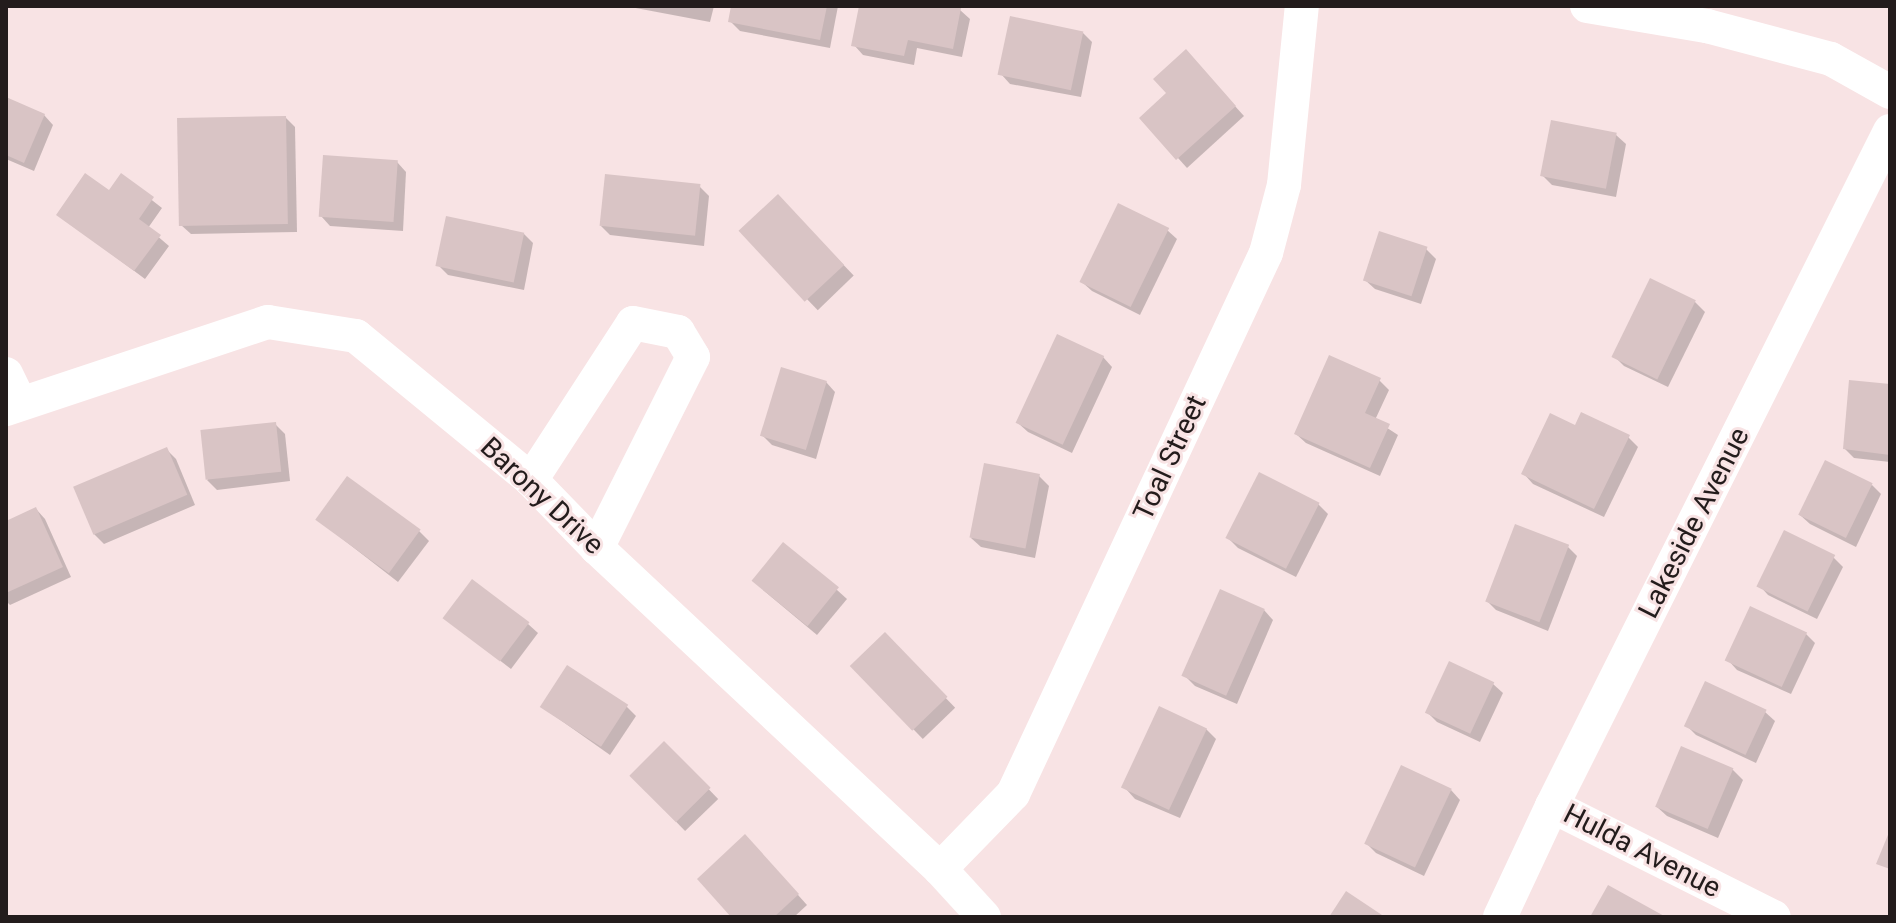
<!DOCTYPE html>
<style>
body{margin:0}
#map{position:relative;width:1896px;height:923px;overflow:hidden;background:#f8e3e4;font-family:Roboto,sans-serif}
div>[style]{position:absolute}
.shadow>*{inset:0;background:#0003;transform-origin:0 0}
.building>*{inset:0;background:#d9c4c5;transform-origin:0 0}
.street>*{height:34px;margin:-17px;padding:0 17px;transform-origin:17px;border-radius:17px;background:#fff}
span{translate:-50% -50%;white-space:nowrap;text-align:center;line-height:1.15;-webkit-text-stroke:6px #f8e3e4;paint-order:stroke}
.street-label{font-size:28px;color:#231c1c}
.frame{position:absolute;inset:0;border:8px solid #231c1c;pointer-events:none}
</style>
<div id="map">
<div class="shadow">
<div style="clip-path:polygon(625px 6px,714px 6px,710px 22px)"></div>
<div style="clip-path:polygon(733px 6px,838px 6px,830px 48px,740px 31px,730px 21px)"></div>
<div style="clip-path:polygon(861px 6px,942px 6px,960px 10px,970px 19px,962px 57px,917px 48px,914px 65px,863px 55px,854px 45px)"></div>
<div style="clip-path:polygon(1082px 32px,1092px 42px,1081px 97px,1010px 84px,1001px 74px)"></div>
<div style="clip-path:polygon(1195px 62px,1244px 116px,1187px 168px,1178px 158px)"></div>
<div style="clip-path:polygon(6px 99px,44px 115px,53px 125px,34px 171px,6px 159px)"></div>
<div style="clip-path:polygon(286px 118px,295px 127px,297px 232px,191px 234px,181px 225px)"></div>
<div style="clip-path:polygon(1616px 135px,1626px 144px,1616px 197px,1552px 185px,1542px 175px)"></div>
<div style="clip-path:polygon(397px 162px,406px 172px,403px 231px,330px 226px,321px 216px)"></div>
<div style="clip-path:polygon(121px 176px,162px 208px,148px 228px,169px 246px,145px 279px,58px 214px,109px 192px)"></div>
<div style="clip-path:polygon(699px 186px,709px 196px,704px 246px,610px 235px,601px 226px)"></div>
<div style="left:778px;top:197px;width:109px;height:50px;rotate:46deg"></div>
<div style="clip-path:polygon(1167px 230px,1177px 239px,1140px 315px,1092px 291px,1082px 282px)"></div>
<div style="clip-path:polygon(523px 233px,533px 243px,524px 290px,448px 275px,438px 265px)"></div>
<div style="clip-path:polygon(1426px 249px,1436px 259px,1421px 304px,1375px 289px,1365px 280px)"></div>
<div style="clip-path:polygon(1651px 281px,1695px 302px,1705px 312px,1668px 387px,1624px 366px,1614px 356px)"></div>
<div style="clip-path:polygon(1103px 357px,1112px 367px,1072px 453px,1028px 432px,1018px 423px)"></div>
<div style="clip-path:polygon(1379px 380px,1389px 390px,1375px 420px,1398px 435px,1380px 476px,1306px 443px,1296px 434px)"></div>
<div style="clip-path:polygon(826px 382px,835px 392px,816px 459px,772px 445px,763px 436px)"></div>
<div style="clip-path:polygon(1890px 386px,1890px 462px,1854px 458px,1845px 449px)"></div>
<div style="clip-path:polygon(275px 424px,285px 434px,290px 481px,217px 490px,207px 480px)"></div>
<div style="clip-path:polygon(1575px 428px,1628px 437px,1638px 447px,1604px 517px,1533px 484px,1524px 474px)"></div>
<div style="clip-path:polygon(166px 449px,176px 459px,195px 505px,104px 544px,94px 534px)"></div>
<div style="clip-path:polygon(1039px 476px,1049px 486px,1035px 558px,981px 547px,971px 538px)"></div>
<div style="clip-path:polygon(1872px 485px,1881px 494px,1856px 547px,1810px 524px,1800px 515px)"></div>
<div style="clip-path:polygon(1318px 504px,1328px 514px,1296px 577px,1238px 548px,1228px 538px)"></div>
<div style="clip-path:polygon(36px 509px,45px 519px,71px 577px,10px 605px,6px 601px,6px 523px)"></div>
<div style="clip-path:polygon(318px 520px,419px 531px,429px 541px,398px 582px)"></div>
<div style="clip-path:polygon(1568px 547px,1577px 556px,1548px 631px,1496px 610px,1487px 601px)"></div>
<div style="clip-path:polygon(1833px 557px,1843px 567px,1817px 619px,1768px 595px,1759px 585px)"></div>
<div style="clip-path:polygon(763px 590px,837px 590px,847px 599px,817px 635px)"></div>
<div style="clip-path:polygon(1264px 610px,1273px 620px,1237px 704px,1195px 686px,1185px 676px)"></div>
<div style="clip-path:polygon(446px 619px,528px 624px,538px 633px,511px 669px)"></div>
<div style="clip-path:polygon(1805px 633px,1815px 643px,1791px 694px,1737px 670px,1728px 660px)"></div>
<div style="left:885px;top:635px;width:101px;height:45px;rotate:46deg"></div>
<div style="clip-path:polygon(1493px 684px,1503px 693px,1480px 742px,1437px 722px,1427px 712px)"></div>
<div style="clip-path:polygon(1706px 684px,1765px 712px,1775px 721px,1756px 763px,1696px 735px,1686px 725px)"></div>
<div style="clip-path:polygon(626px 706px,636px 716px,610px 755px,542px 707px)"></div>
<div style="clip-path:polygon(1206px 729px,1216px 739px,1180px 818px,1135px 799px,1126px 789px)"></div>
<div style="left:664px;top:743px;width:78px;height:46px;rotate:46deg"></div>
<div style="clip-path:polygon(1682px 749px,1733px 770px,1743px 780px,1718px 838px,1667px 816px,1657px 807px)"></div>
<div style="clip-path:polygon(1451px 790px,1460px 800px,1424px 876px,1376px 853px,1366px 843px)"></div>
<div style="clip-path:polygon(755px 847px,807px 905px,794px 917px,734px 917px)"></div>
</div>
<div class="building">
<div style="clip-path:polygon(731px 6px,827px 6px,820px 40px,728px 22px)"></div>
<div style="clip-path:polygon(859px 6px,961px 8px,953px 49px,908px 40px,904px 56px,851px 46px)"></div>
<div style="left:1010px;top:16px;width:75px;height:60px;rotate:12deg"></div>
<div style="clip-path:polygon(1186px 49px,1236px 106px,1176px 160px,1139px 118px,1166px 93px,1153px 79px)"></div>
<div style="clip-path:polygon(6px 97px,45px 114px,24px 163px,6px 155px)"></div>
<div style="left:286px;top:116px;width:108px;height:109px;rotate:89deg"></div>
<div style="left:1551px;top:120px;width:67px;height:57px;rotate:11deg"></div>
<div style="left:323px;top:155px;width:75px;height:62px;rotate:4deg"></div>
<div style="clip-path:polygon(85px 173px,109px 190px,121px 173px,154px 197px,139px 219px,161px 235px,134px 271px,56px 215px)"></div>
<div style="left:605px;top:174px;width:96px;height:52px;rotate:6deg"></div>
<div style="left:778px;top:194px;width:97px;height:54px;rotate:47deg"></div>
<div style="left:1118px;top:203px;width:57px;height:88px;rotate:26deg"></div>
<div style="left:446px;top:216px;width:80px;height:51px;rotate:12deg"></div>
<div style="left:1379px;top:231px;width:51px;height:52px;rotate:18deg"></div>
<div style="left:1650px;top:278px;width:51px;height:88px;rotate:26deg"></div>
<div style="left:1057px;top:334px;width:52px;height:98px;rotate:25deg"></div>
<div style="clip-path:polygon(1329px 355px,1381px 378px,1365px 413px,1390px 424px,1370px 468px,1294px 434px)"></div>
<div style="left:781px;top:367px;width:48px;height:72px;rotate:17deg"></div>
<div style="clip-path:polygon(1849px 380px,1890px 384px,1890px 455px,1843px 449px)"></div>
<div style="clip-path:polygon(1581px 412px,1630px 435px,1594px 509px,1521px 474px,1550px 413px,1575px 425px)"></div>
<div style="left:276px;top:422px;width:50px;height:76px;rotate:84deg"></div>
<div style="left:167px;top:447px;width:52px;height:102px;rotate:67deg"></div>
<div style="left:1825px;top:460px;width:53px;height:61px;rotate:26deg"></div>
<div style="left:984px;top:463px;width:57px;height:76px;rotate:11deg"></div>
<div style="left:1259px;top:472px;width:68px;height:74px;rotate:27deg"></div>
<div style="left:347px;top:476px;width:91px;height:54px;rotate:36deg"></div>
<div style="clip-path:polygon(36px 507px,63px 567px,6px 593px,6px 521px)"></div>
<div style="left:1515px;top:524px;width:58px;height:83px;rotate:21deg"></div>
<div style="left:1784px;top:530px;width:57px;height:63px;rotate:26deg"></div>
<div style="left:783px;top:542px;width:72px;height:50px;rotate:39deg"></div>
<div style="left:472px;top:579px;width:72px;height:49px;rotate:37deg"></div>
<div style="left:1220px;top:589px;width:49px;height:95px;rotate:24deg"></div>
<div style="left:1750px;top:606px;width:63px;height:60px;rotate:25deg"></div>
<div style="left:885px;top:632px;width:90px;height:49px;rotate:46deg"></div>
<div style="left:1449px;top:661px;width:50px;height:57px;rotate:25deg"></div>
<div style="left:567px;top:665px;width:73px;height:50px;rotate:33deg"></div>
<div style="left:1705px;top:681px;width:68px;height:50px;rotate:25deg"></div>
<div style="left:1159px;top:706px;width:53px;height:90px;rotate:25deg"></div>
<div style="left:664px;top:741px;width:66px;height:49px;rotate:45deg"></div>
<div style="left:1681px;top:746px;width:57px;height:66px;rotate:23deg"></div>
<div style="left:1401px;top:765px;width:56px;height:87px;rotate:25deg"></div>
<div style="clip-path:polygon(1890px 830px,1890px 869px,1876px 864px)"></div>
<div style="clip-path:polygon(745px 834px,799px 894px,774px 917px,731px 917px,697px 879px)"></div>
<div style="clip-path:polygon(1608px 885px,1666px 917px,1590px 917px)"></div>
<div style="clip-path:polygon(1346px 891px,1385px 917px,1329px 917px)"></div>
</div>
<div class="street">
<div style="left:1587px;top:6px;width:122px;rotate:9.5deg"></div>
<div style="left:1707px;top:26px;width:128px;rotate:14.9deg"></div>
<div style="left:1831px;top:59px;width:68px;rotate:29.2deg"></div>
<div style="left:6px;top:374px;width:32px;rotate:64deg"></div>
<div style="left:6px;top:409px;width:276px;rotate:-18.4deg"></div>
<div style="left:268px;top:322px;width:89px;rotate:9deg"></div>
<div style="left:356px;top:336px;width:227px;rotate:39.4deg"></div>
<div style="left:531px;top:480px;width:95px;rotate:45.9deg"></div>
<div style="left:597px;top:548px;width:470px;rotate:43.1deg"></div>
<div style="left:940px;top:869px;width:65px;rotate:47.5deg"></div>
<div style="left:531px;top:480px;width:187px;rotate:-57deg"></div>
<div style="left:633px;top:323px;width:46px;rotate:11.3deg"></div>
<div style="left:678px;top:332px;width:29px;rotate:59deg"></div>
<div style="left:693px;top:357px;width:214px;rotate:116.7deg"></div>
<div style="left:1552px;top:806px;width:248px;rotate:26.6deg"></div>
<div style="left:940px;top:869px;width:105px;rotate:-45.8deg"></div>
<div style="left:1013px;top:794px;width:597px;rotate:-64.94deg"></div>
<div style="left:1266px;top:253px;width:70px;rotate:-75.2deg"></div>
<div style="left:1284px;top:185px;width:180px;rotate:-84.3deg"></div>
<div style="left:1500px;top:917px;width:123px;rotate:-64.9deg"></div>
<div style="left:1552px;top:806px;width:755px;rotate:-63.4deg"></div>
</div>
<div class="street-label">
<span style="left:1170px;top:458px;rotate:-65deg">Toal Street</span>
<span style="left:542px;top:496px;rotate:43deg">Barony Drive</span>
<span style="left:1694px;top:523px;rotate:-63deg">Lakeside Avenue</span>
<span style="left:1642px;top:851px;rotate:27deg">Hulda Avenue</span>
</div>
<div class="frame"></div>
</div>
